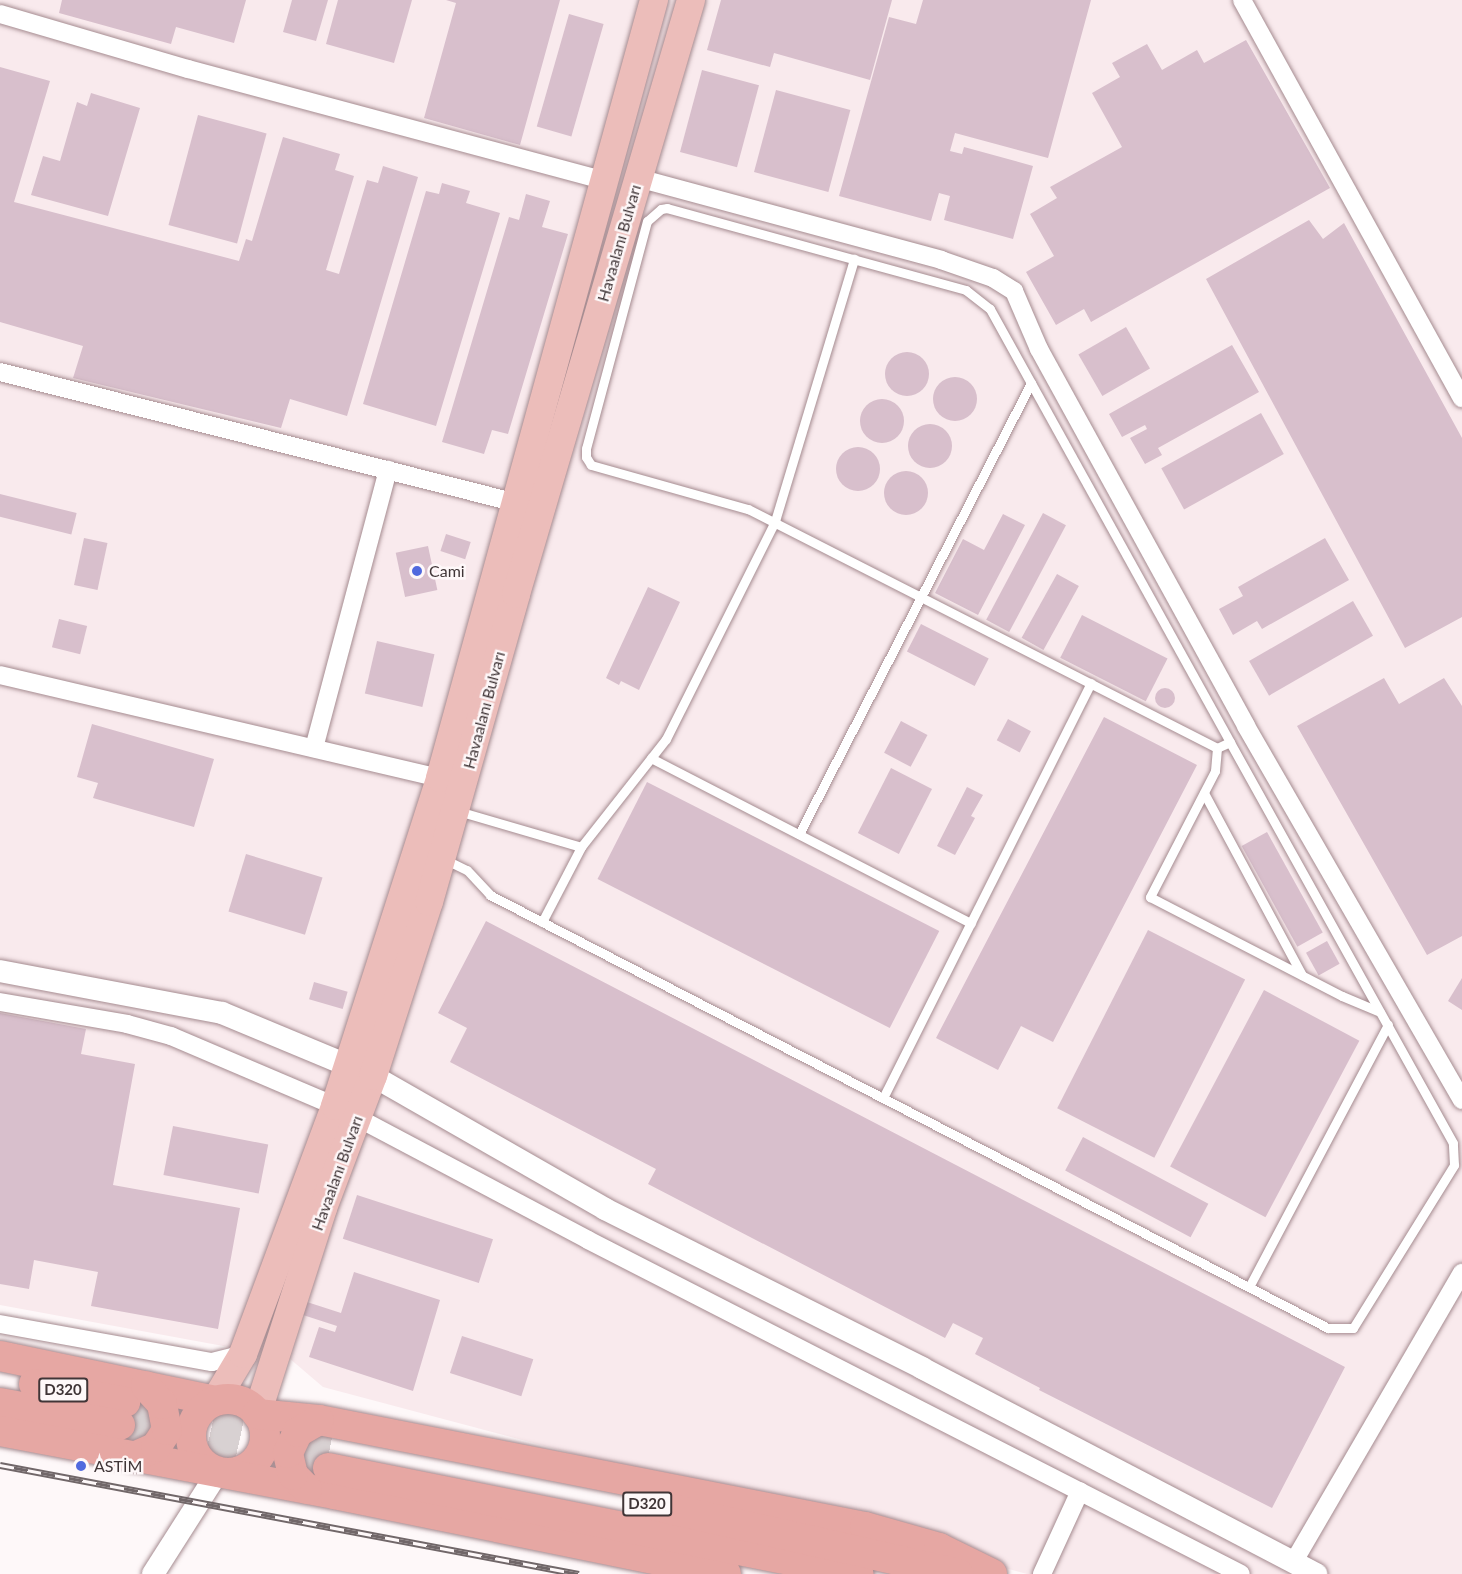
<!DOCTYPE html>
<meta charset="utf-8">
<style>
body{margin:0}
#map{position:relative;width:1462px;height:1574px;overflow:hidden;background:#fef8f9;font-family:Lato,sans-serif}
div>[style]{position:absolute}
.built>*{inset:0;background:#f9eaed}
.building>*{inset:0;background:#d8bfcc;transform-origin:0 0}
.round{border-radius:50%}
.trunk-tunnel>*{height:30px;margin-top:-15px;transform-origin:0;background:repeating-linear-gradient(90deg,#d8d1d2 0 30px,transparent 0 45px)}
.roads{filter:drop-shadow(0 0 2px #a58b90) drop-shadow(0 0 2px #a58b90)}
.service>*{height:9px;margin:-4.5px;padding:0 4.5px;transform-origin:4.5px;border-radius:4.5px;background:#fff}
.minor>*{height:18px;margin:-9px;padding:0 9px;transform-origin:9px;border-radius:9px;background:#fff}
.tertiary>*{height:22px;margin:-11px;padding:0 11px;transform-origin:11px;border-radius:11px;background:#fff}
.primary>*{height:28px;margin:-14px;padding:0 14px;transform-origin:14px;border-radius:14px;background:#ecbdba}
.trunk>*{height:30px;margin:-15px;padding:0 15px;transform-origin:15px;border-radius:15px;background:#e6a7a3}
.trunk>.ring{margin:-15px;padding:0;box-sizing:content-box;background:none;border:30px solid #e6a7a3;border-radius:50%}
.rail>*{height:7px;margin-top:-3.5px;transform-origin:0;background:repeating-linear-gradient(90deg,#fef8f9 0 14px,#716769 0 28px);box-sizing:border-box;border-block:2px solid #716769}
.dots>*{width:16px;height:16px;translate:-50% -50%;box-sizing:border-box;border:3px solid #fef8f9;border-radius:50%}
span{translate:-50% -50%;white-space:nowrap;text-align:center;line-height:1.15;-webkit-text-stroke:5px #fef8f9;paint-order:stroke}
.shield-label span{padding:2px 4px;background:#fef8f9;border:2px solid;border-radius:4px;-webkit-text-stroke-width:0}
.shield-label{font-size:15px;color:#403537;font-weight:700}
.street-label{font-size:16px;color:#403537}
.poi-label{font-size:16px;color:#403537}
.left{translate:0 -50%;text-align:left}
</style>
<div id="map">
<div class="built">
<div style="clip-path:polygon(0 0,1462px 0,1462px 1574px,1027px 1574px,323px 1387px,289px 1358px,0 1305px)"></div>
</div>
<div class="building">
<div style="clip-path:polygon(62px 0,246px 0,234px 43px,176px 27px,171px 44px,59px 13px)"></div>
<div style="clip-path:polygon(292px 0,328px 0,316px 41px,283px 32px)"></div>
<div style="clip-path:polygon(338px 0,412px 0,394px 63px,326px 44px)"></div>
<div style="clip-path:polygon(446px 0,560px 0,520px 145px,424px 118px,456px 3px)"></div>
<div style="clip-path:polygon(721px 0,892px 0,870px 80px,774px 53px,770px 67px,707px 50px)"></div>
<div style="clip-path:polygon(923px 0,1091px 0,1048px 158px,955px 133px,950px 151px,962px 154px,964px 147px,1033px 166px,1013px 239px,944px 220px,950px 196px,939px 193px,931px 221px,839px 196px,889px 17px,916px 24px)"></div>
<div style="left:569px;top:14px;width:36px;height:117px;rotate:16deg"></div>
<div style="clip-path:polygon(1246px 40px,1330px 188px,1091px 322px,1084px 309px,1056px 325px,1026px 272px,1054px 256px,1030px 214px,1057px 198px,1050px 187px,1122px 147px,1092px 93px,1120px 77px,1112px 63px,1147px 44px,1162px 70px,1197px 50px,1204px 63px)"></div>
<div style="clip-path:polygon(0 67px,50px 81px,14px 202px,239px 261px,246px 239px,252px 241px,283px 137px,340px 154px,335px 170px,354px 176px,326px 270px,339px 274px,367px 180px,378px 183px,383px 166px,418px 177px,347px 416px,290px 399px,281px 428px,73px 378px,83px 346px,0 322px)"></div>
<div style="left:702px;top:70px;width:59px;height:85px;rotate:15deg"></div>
<div style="left:776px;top:90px;width:77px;height:85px;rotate:15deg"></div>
<div style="clip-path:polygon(91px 93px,140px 108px,108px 216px,31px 195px,43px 156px,60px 161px,77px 102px,87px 106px)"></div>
<div style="left:198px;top:115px;width:71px;height:114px;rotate:15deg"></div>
<div style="clip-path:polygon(442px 183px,470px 191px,466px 203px,500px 213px,436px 426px,363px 404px,426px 191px,439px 194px)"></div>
<div style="clip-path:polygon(526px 194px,550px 201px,542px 227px,568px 234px,508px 434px,492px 430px,484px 454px,442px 442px,509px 217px,519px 220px)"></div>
<div style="clip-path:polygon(1309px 220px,1323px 239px,1344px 223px,1462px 438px,1462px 617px,1405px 648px,1206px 279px)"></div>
<div style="left:1126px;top:327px;width:48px;height:55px;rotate:60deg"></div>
<div style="clip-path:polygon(1232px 345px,1259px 392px,1158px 448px,1162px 455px,1145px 464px,1130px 438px,1147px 429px,1145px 425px,1122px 437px,1109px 414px)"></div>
<div class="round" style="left:885px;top:352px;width:44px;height:44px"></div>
<div class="round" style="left:933px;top:377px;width:44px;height:44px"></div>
<div class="round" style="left:860px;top:399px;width:44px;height:44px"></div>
<div style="left:1261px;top:413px;width:47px;height:114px;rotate:61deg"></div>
<div class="round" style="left:908px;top:424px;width:44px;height:44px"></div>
<div class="round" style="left:836px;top:447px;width:44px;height:44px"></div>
<div class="round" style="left:884px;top:471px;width:44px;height:44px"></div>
<div style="left:0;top:494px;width:79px;height:22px;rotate:14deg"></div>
<div style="left:1043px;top:513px;width:26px;height:121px;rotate:28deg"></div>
<div style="clip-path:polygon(1003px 514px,1025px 525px,978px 615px,935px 593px,963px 539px,984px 550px)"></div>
<div style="left:446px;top:534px;width:26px;height:18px;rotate:18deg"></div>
<div style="left:84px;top:538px;width:24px;height:48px;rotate:12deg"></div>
<div style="clip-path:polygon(1325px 538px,1349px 580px,1262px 629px,1257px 621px,1233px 635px,1219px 609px,1243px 596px,1238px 587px)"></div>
<div style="left:428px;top:546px;width:45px;height:33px;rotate:78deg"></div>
<div style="left:1057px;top:574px;width:25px;height:73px;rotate:29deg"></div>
<div style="clip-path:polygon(648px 587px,680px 602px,639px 690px,621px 681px,619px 685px,606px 678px)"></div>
<div style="left:1353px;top:601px;width:40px;height:120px;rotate:60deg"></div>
<div style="left:1082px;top:615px;width:96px;height:48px;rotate:27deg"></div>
<div style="left:59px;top:619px;width:29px;height:29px;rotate:14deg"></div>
<div style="left:921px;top:624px;width:76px;height:31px;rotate:27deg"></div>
<div style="left:377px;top:641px;width:59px;height:54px;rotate:13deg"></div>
<div style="clip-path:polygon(1384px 678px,1399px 704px,1444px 678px,1462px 706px,1462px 936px,1427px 955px,1297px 726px)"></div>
<div class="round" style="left:1155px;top:688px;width:20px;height:20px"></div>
<div style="clip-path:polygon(1104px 717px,1197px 765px,1053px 1042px,1021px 1026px,998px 1070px,936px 1038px)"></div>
<div style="left:1008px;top:719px;width:26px;height:24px;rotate:28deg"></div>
<div style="left:901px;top:721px;width:30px;height:36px;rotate:28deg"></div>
<div style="clip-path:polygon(92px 724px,214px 759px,194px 827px,93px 798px,98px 783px,77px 777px)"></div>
<div style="left:891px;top:768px;width:46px;height:73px;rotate:27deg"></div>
<div style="left:647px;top:782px;width:328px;height:109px;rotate:27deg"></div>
<div style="clip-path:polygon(967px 787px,983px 795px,971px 816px,975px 818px,955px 855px,937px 846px)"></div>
<div style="left:1267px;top:832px;width:115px;height:29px;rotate:61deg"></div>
<div style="left:246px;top:854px;width:80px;height:60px;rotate:17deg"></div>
<div style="clip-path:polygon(486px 921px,1345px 1367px,1272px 1508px,1039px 1390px,1040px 1388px,975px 1354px,983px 1338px,953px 1323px,945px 1338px,648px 1184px,656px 1169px,450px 1062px,467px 1028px,438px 1013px)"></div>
<div style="left:1148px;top:930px;width:109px;height:200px;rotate:27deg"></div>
<div style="left:1327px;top:941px;width:26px;height:24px;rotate:61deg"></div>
<div style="clip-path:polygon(1462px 978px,1462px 1010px,1448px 1001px)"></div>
<div style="left:314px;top:982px;width:35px;height:18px;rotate:16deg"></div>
<div style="left:1264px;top:990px;width:108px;height:200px;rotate:28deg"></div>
<div style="clip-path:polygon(0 1013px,86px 1029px,81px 1054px,135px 1064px,113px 1185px,240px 1208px,218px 1329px,91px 1306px,98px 1272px,34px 1260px,29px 1289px,0 1284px)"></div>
<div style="left:173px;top:1126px;width:97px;height:50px;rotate:11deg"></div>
<div style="left:1083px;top:1137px;width:142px;height:38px;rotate:28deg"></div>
<div style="left:357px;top:1195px;width:143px;height:46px;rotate:18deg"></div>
<div style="clip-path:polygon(354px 1272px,440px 1300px,413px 1391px,309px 1357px,319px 1327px,335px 1332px,337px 1326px,303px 1315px,307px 1302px,341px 1313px)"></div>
<div style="left:462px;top:1336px;width:75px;height:39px;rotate:18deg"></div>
</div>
<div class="trunk-tunnel">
<div style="left:125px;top:1402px;width:212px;rotate:11.4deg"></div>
<div style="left:120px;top:1425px;width:212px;rotate:11.7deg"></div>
</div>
<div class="roads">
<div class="service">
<div style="left:1217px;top:748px;width:23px;rotate:95deg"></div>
<div style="left:1215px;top:771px;width:142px;rotate:117.3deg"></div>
<div style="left:1150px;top:897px;width:216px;rotate:27.3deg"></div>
<div style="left:1342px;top:996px;width:41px;rotate:22.8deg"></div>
<div style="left:651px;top:758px;width:360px;rotate:27.3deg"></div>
<div style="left:1204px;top:793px;width:207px;rotate:61.7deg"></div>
<div style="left:458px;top:811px;width:128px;rotate:16.3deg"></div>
<div style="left:799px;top:834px;width:507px;rotate:-62.78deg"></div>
<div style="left:444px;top:859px;width:25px;rotate:26deg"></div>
<div style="left:467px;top:870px;width:34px;rotate:47deg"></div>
<div style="left:490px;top:895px;width:943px;rotate:27.33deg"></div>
<div style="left:1328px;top:1328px;width:25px"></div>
<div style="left:1353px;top:1328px;width:192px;rotate:-58.2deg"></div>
<div style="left:1454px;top:1165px;width:22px;rotate:-93deg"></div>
<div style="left:1453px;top:1143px;width:459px;rotate:-119.1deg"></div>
<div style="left:1230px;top:742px;width:410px;rotate:-119deg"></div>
<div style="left:1031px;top:383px;width:85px;rotate:-119deg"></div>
<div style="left:990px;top:309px;width:31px;rotate:-142deg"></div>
<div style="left:966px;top:290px;width:310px;rotate:-164.7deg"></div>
<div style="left:667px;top:208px;width:6px;rotate:171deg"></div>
<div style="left:661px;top:209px;width:18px;rotate:139deg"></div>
<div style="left:647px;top:221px;width:236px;rotate:105deg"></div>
<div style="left:586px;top:449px;width:8px;rotate:90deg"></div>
<div style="left:586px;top:457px;width:9px;rotate:58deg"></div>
<div style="left:591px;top:465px;width:163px;rotate:15.7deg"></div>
<div style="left:748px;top:509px;width:526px;rotate:27deg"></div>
<div style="left:1217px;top:748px;width:14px;rotate:-25deg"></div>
<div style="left:542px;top:922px;width:85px;rotate:-62.5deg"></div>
<div style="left:581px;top:847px;width:137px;rotate:-51.8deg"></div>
<div style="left:666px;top:739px;width:244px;rotate:-63.4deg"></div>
<div style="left:775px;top:521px;width:274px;rotate:-73.2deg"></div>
<div style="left:883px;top:1098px;width:464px;rotate:-63.4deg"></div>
<div style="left:1249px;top:1287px;width:297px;rotate:-62.1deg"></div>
</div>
<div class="minor">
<div style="left:1242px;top:0;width:455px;rotate:61.1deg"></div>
<div style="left:0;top:14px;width:196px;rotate:16.3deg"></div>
<div style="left:188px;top:69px;width:432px;rotate:15deg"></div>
<div style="left:638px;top:178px;width:314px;rotate:15.1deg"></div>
<div style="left:941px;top:260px;width:55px;rotate:19.1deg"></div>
<div style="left:993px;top:278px;width:25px;rotate:32deg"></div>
<div style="left:1014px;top:291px;width:63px;rotate:66.7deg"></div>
<div style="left:1039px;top:349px;width:430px;rotate:61.2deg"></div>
<div style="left:1246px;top:726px;width:432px;rotate:60deg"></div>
<div style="left:0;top:372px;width:542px;rotate:14.22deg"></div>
<div style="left:0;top:675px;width:460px;rotate:13.2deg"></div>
<div style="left:314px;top:748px;width:288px;rotate:-75.1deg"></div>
<div style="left:0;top:1002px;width:129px;rotate:9.8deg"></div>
<div style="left:127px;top:1024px;width:46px;rotate:15.3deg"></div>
<div style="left:171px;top:1036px;width:178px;rotate:23.1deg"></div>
<div style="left:358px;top:1118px;width:260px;rotate:27.9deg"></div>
<div style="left:588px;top:1240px;width:733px;rotate:27.09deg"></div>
<div style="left:0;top:1324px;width:215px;rotate:10.2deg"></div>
<div style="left:212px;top:1362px;width:32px;rotate:-14deg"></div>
<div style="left:1293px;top:1563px;width:336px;rotate:-59.8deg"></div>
<div style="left:1042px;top:1574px;width:91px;rotate:-65.4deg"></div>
</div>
<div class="tertiary">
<div style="left:0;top:971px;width:226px;rotate:10.7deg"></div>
<div style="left:222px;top:1013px;width:164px;rotate:22.6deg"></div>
<div style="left:373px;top:1076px;width:267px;rotate:29.8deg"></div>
<div style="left:605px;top:1209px;width:355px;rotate:26.6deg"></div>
<div style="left:922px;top:1368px;width:445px;rotate:27.6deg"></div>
<div style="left:153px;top:1574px;width:121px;rotate:-57.5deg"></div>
</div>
<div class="primary">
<div style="left:215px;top:1401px;width:55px;rotate:-59.2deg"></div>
<div style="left:243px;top:1354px;width:265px;rotate:-69.6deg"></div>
<div style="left:335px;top:1106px;width:344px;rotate:-72.2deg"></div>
<div style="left:440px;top:778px;width:807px;rotate:-74.62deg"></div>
<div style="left:257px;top:1414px;width:216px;rotate:-72.2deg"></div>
<div style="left:323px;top:1208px;width:141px;rotate:-69.3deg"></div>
<div style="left:373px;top:1076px;width:183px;rotate:-72.2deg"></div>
<div style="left:429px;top:902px;width:320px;rotate:-74.2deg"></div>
<div style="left:516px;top:594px;width:619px;rotate:-73.58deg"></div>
</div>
<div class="trunk">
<div style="left:0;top:1356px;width:220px;rotate:11.8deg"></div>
<div style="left:34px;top:1384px;width:93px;rotate:11.2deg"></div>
<div class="ring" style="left:191px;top:1399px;width:44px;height:44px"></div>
<div style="left:0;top:1403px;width:122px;rotate:10.4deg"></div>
<div style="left:257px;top:1414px;width:62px;rotate:5.5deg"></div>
<div style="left:319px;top:1420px;width:556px;rotate:11.09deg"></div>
<div style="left:865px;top:1527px;width:77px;rotate:15.8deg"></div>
<div style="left:939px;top:1548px;width:59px;rotate:26.1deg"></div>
<div style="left:0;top:1431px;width:340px;rotate:10.7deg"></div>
<div style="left:334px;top:1494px;width:400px;rotate:11.5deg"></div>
<div style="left:134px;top:1457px;width:24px;rotate:-24deg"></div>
<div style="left:156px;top:1447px;width:20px;rotate:-57deg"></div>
<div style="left:167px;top:1430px;width:26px;rotate:-101deg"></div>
<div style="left:162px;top:1404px;width:24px;rotate:-132deg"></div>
<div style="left:328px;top:1468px;width:541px;rotate:11.29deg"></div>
<div style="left:307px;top:1489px;width:20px;rotate:-135deg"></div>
<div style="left:293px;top:1475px;width:23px;rotate:-103deg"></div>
<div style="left:288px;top:1453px;width:23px;rotate:-65deg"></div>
<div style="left:298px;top:1432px;width:24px;rotate:-30deg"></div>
<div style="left:657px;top:1506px;width:309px;rotate:12.7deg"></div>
</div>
</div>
<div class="rail">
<div style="left:0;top:1465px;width:589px;rotate:10.66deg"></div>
</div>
<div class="dots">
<div style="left:417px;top:571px;background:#5069de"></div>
<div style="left:81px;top:1466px;background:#5069de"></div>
</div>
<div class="shield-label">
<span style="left:63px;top:1390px">D320</span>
<span style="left:647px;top:1504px">D320</span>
</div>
<div class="street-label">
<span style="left:619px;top:243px;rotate:-74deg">Havaalanı Bulvarı</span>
<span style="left:484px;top:710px;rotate:-75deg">Havaalanı Bulvarı</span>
<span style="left:337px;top:1173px;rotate:-70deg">Havaalanı Bulvarı</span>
</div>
<div class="poi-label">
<span class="left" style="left:429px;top:571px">Cami</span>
<span class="left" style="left:94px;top:1466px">ASTİM</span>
</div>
</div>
